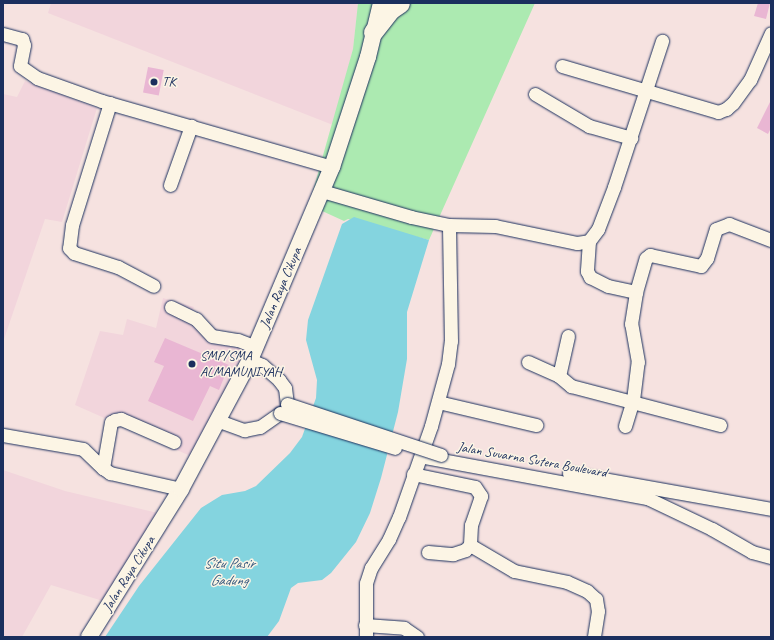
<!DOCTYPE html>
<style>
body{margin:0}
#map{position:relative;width:774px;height:640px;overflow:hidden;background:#f6e2e0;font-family:Caveat,sans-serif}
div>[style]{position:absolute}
.built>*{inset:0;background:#f2d5dc}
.green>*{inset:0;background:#aceab1}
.water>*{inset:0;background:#84d4df}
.building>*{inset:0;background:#e9b6d3;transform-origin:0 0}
.roads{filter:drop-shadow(0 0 1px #1b2f5e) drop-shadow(0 0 1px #1b2f5e)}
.minor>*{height:13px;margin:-6.5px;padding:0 6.5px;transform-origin:6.5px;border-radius:6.5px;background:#fcf5e5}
.major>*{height:16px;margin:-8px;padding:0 8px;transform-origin:8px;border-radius:8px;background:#fcf5e5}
.highway>*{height:19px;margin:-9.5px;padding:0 9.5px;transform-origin:9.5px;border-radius:9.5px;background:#fcf5e5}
.bridges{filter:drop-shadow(0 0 1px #1b2f5e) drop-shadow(0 0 1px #1b2f5e)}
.minor-bridge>*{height:13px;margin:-6.5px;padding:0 6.5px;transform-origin:6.5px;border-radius:6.5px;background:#fcf5e5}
.dots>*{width:11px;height:11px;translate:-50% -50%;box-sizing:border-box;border:2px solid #fcf5e5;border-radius:50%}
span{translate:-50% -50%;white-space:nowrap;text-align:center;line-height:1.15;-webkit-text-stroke:3px #fcf5e5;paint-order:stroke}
.poi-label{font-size:14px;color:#1b2f5e}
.left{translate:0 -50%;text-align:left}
.street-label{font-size:14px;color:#1b2f5e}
.water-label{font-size:15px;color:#35587e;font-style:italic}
.frame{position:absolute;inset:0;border:4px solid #1b2f5e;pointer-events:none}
</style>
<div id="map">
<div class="built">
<div style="clip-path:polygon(51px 3px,358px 3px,353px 49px,333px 125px,48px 13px)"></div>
<div style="clip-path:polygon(25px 81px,97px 108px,62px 222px,45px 219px,3px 342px,3px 94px,17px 97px)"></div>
<div style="clip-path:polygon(163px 298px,194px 307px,189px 320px,254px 343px,195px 458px,75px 405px,100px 331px,123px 335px,127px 319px,156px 328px)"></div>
<div style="clip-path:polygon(3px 470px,65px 491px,162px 514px,103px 601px,51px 585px,22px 637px,3px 637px)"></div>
</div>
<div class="green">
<div style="clip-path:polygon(358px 3px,535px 3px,429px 240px,348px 219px,344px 221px,309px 205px,353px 49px)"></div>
</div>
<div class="water">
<div style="clip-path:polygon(354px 217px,429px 240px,407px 312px,407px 359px,398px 412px,381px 478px,370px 513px,356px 542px,331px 573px,322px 580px,298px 583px,291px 588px,279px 621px,267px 637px,105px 637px,139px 586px,201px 508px,222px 495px,245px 491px,256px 486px,290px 453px,302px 437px,316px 398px,317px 380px,306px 340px,308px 320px,342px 224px)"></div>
</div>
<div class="building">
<div style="clip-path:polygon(758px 3px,770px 3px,766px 19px,754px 16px)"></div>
<div style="left:148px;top:67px;width:16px;height:26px;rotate:11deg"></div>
<div style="clip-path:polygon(771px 100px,771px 128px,768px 134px,757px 128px)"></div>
<div style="clip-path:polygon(165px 338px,229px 365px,219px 390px,210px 386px,193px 421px,148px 401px,164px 366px,154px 362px)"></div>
</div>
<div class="roads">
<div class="minor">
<div style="left:3px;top:34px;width:20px;rotate:15deg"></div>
<div style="left:22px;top:39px;width:6px;rotate:72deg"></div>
<div style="left:24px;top:45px;width:21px;rotate:101deg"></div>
<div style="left:20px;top:66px;width:21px;rotate:35deg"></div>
<div style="left:37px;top:78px;width:69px;rotate:19.5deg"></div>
<div style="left:102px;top:101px;width:239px;rotate:16deg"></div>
<div style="left:562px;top:66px;width:163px;rotate:16.4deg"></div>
<div style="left:718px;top:112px;width:9px;rotate:-21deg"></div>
<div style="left:726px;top:109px;width:9px;rotate:-41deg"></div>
<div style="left:733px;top:103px;width:29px;rotate:-54deg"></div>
<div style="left:750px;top:80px;width:51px;rotate:-65.9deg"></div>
<div style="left:535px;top:94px;width:63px;rotate:30.7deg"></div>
<div style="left:589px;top:126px;width:44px;rotate:15.9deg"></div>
<div style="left:110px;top:103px;width:128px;rotate:107.3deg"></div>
<div style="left:72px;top:225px;width:23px;rotate:97deg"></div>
<div style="left:69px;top:248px;width:7px;rotate:45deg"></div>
<div style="left:74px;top:253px;width:46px;rotate:17.7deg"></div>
<div style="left:118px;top:267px;width:40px;rotate:28deg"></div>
<div style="left:170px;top:185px;width:63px;rotate:-70.4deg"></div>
<div style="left:322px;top:191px;width:93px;rotate:16.3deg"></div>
<div style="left:411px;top:217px;width:39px;rotate:12deg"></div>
<div style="left:449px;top:225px;width:46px;rotate:1.2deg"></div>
<div style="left:495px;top:226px;width:84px;rotate:11.7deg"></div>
<div style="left:577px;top:243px;width:12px;rotate:-9deg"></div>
<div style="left:589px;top:241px;width:15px;rotate:-53deg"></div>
<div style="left:598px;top:229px;width:45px;rotate:-69.1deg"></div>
<div style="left:614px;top:187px;width:154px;rotate:-71.8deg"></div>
<div style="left:589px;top:241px;width:30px;rotate:94deg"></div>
<div style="left:587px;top:271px;width:7px;rotate:63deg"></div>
<div style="left:590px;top:277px;width:20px;rotate:27deg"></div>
<div style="left:608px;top:286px;width:29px;rotate:12deg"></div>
<div style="left:171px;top:307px;width:28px;rotate:26deg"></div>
<div style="left:196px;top:319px;width:23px;rotate:47deg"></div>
<div style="left:212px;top:336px;width:26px;rotate:9deg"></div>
<div style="left:238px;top:340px;width:19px;rotate:21deg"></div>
<div style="left:250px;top:360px;width:13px;rotate:23deg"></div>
<div style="left:262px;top:365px;width:23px;rotate:41deg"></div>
<div style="left:279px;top:380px;width:10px;rotate:53deg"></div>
<div style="left:285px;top:388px;width:16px;rotate:83deg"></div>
<div style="left:528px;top:362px;width:34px;rotate:24deg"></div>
<div style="left:559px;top:376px;width:16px;rotate:40deg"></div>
<div style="left:571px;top:386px;width:154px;rotate:14.7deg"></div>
<div style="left:559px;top:376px;width:41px;rotate:-77.3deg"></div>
<div style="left:438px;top:402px;width:101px;rotate:13.2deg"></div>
<div style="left:219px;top:421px;width:27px;rotate:20deg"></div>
<div style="left:244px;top:430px;width:16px;rotate:-11deg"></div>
<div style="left:260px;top:427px;width:24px;rotate:-35deg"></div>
<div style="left:625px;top:426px;width:27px;rotate:-73deg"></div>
<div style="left:633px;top:400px;width:38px;rotate:-83deg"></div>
<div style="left:638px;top:362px;width:39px;rotate:-100deg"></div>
<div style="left:631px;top:324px;width:32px;rotate:-81deg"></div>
<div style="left:636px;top:292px;width:35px;rotate:-74deg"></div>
<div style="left:646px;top:258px;width:5px;rotate:-37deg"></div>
<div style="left:650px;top:255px;width:52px;rotate:12.2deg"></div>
<div style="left:701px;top:266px;width:10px;rotate:-53deg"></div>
<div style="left:707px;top:258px;width:30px;rotate:-73deg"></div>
<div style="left:716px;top:229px;width:14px;rotate:-21deg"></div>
<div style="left:729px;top:224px;width:45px;rotate:20.9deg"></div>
<div style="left:3px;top:435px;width:81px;rotate:9.9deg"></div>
<div style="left:83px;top:449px;width:28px;rotate:44deg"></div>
<div style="left:174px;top:442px;width:58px;rotate:-156.5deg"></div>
<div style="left:121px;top:419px;width:6px;rotate:171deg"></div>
<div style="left:115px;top:420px;width:4px;rotate:153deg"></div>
<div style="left:111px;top:422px;width:47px;rotate:99.9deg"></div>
<div style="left:103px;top:468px;width:9px;rotate:36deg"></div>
<div style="left:110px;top:473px;width:73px;rotate:12.7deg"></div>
<div style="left:425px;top:457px;width:226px;rotate:10.5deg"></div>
<div style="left:647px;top:498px;width:72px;rotate:25.5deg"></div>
<div style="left:712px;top:529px;width:46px;rotate:29.9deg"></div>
<div style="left:752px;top:552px;width:20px;rotate:15deg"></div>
<div style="left:569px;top:473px;width:205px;rotate:10.1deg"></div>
<div style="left:413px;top:474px;width:63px;rotate:11.8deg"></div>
<div style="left:475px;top:487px;width:11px;rotate:56deg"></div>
<div style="left:481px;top:496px;width:31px;rotate:109deg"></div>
<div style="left:471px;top:525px;width:20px;rotate:93deg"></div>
<div style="left:470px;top:545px;width:51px;rotate:30.6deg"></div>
<div style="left:514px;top:571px;width:54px;rotate:11.7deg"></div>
<div style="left:567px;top:582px;width:22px;rotate:24deg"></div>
<div style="left:587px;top:591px;width:12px;rotate:42deg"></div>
<div style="left:596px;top:599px;width:12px;rotate:81deg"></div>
<div style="left:598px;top:611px;width:26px;rotate:99deg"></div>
<div style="left:428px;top:552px;width:25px;rotate:5deg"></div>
<div style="left:453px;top:554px;width:13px;rotate:-18deg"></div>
<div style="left:465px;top:550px;width:7px;rotate:-45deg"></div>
<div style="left:365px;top:625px;width:39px;rotate:4deg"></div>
<div style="left:404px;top:628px;width:16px;rotate:35deg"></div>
<div style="left:366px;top:637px;width:54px;rotate:-90deg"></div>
<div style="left:366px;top:583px;width:16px;rotate:-72deg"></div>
<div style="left:371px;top:568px;width:34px;rotate:-58deg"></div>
<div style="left:389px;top:539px;width:24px;rotate:-66deg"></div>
<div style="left:399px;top:517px;width:96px;rotate:-70.6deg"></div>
<div style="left:431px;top:426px;width:64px;rotate:-74.7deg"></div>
<div style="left:448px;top:364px;width:23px;rotate:-83deg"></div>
<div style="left:451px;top:341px;width:116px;rotate:-91deg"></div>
</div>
<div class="major">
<div style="left:89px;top:637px;width:174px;rotate:-58.1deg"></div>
<div style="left:181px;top:489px;width:146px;rotate:-61.9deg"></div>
<div style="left:250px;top:360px;width:210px;rotate:-67deg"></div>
<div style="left:332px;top:167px;width:116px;rotate:-71.9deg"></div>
<div style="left:368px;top:57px;width:56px;rotate:-76.5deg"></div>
</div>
<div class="highway">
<div style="left:373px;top:32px;width:28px;rotate:-52deg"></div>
<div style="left:390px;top:10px;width:12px;rotate:-35deg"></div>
</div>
</div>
<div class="bridges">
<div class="minor-bridge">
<div style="left:287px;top:404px;width:162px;rotate:18.3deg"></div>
<div style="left:280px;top:413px;width:120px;rotate:16.9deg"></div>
</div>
</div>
<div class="dots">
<div style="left:154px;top:82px;background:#1b2f5e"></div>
<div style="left:192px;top:364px;background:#1b2f5e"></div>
</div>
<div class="poi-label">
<span class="left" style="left:162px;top:82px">TK</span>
<span class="left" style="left:200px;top:364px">SMP/SMA<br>ALMAMUNIYAH</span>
</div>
<div class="street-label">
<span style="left:281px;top:288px;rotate:-67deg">Jalan Raya Cikupa</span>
<span style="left:532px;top:460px;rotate:10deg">Jalan Suvarna Sutera Boulevard</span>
<span style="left:129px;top:574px;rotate:-58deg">Jalan Raya Cikupa</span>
</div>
<div class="water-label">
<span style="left:229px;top:572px">Situ Pasir<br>Gadung</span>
</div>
<div class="frame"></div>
</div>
